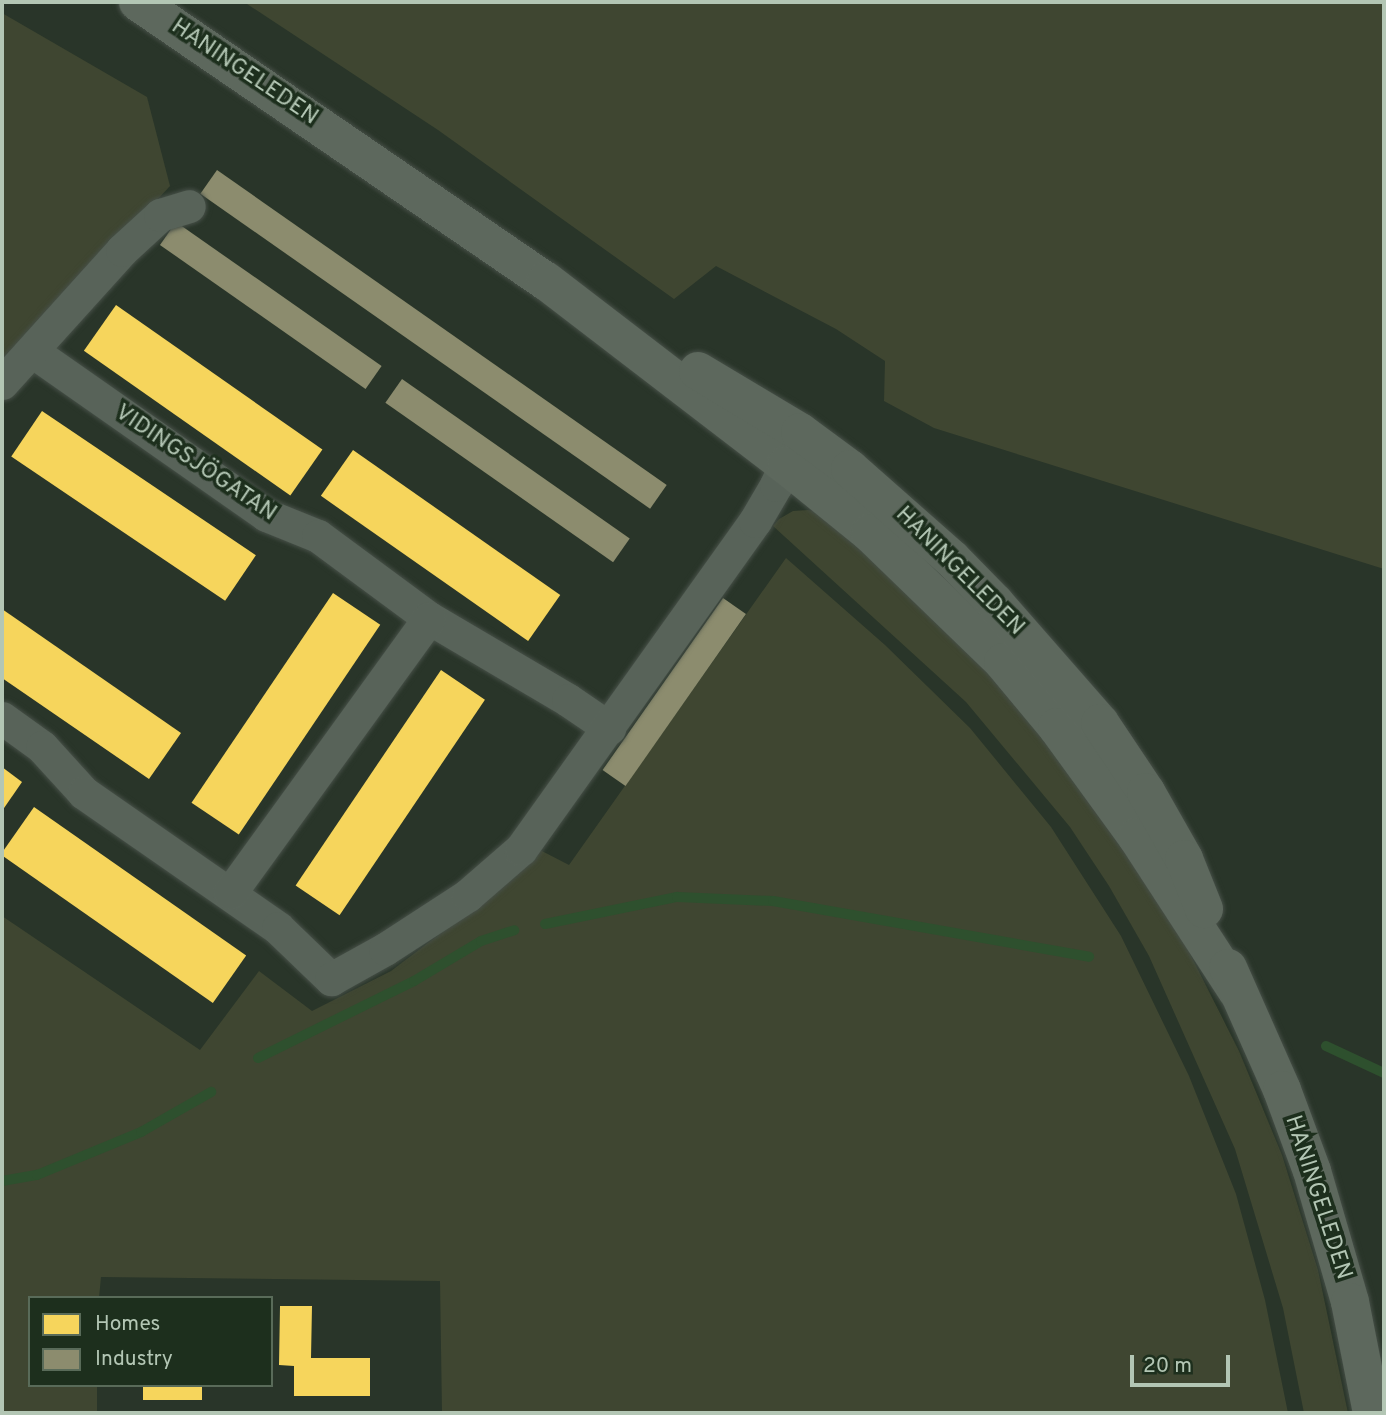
<!DOCTYPE html>
<meta charset="utf-8">
<style>
body{margin:0}
#map{position:relative;width:1386px;height:1415px;overflow:hidden;background:#293529;font-family:Overpass,sans-serif}
div>[style]{position:absolute}
.green>*{inset:0;background:#3f4631}
.homes>*{inset:0;background:#f6d55c;transform-origin:0 0}
.industry>*{inset:0;background:#8c8c6e;transform-origin:0 0}
.stream>*{height:10px;margin:-5px;padding:0 5px;transform-origin:5px;border-radius:5px;background:#2e502e}
.roads{filter:drop-shadow(0 0 2px #464f47) drop-shadow(0 0 2px #464f47)}
.minor>*{height:33px;margin:-16.5px;padding:0 16.5px;transform-origin:16.5px;border-radius:16.5px;background:#586359}
.secondary>*{height:38px;margin:-19px;padding:0 19px;transform-origin:19px;border-radius:19px;background:#5d685d}
span{translate:-50% -50%;white-space:nowrap;text-align:center;line-height:1.15;-webkit-text-stroke:7px #1d2f1d;paint-order:stroke}
.street-label{font-size:23px;color:#b3c6b4}
.frame{position:absolute;inset:0;border:4px solid #b3c6b4;pointer-events:none}
.legend{position:absolute;left:28px;top:1296px;width:245px;height:91px;box-sizing:border-box;background:#1d2f1d;border:2px solid #596b59;margin:0;padding:9px 12px;list-style:none;font-size:21px;color:#b3c6b4}
.legend li{display:flex;align-items:center;gap:14px;height:35px}
.legend b{width:35px;border:2px solid #596b59}
.scale{position:absolute;left:1130px;top:1355px;width:100px;height:32px;box-sizing:border-box;border:4px solid #b3c6b4;border-top:0;padding-left:9px;font-size:21px;line-height:24px;white-space:nowrap;color:#b3c6b4;-webkit-text-stroke:5px #1d2f1d;paint-order:stroke}
</style>
<div id="map">
<div class="green">
<div style="clip-path:polygon(244px 2px,1384px 2px,1384px 569px,934px 428px,884px 401px,885px 361px,836px 329px,716px 266px,674px 299px,438px 130px)"></div>
<div style="clip-path:polygon(2px 13px,147px 97px,170px 186px,8px 361px,2px 356px)"></div>
<div style="clip-path:polygon(808px 510px,820px 512px,1000px 681px,1068px 766px,1178px 930px,1239px 1051px,1282px 1155px,1318px 1270px,1348px 1413px,1304px 1413px,1283px 1308px,1235px 1149px,1149px 956px,1109px 886px,1070px 827px,966px 702px,773px 526px,779px 519px,793px 511px)"></div>
<div style="clip-path:polygon(786px 558px,885px 645px,970px 728px,1051px 827px,1121px 936px,1189px 1076px,1236px 1194px,1265px 1300px,1288px 1413px,442px 1413px,440px 1281px,101px 1277px,99px 1298px,30px 1298px,30px 1385px,97px 1385px,97px 1413px,2px 1413px,2px 916px,200px 1050px,259px 971px,312px 1011px,391px 971px,515px 877px,540px 850px,569px 865px)"></div>
</div>
<div class="homes">
<div style="left:116px;top:305px;width:252px;height:56px;rotate:35deg"></div>
<div style="left:42px;top:411px;width:258px;height:55px;rotate:34deg"></div>
<div style="left:353px;top:450px;width:253px;height:56px;rotate:35deg"></div>
<div style="left:333px;top:593px;width:57px;height:253px;rotate:34deg"></div>
<div style="clip-path:polygon(2px 609px,181px 733px,149px 779px,2px 678px)"></div>
<div style="left:441px;top:670px;width:53px;height:260px;rotate:34deg"></div>
<div style="clip-path:polygon(2px 767px,22px 782px,2px 811px)"></div>
<div style="left:34px;top:807px;width:259px;height:58px;rotate:35deg"></div>
<div style="clip-path:polygon(280px 1306px,312px 1306px,311px 1358px,370px 1358px,370px 1396px,294px 1396px,294px 1366px,279px 1365px)"></div>
<div style="left:143px;top:1385px;width:59px;height:15px"></div>
</div>
<div class="industry">
<div style="left:217px;top:170px;width:549px;height:29px;rotate:35deg"></div>
<div style="left:176px;top:222px;width:251px;height:28px;rotate:35deg"></div>
<div style="left:402px;top:379px;width:278px;height:29px;rotate:35deg"></div>
<div style="left:723px;top:598px;width:28px;height:210px;rotate:35deg"></div>
</div>
<div class="stream">
<div style="left:545px;top:924px;width:135px;rotate:-11.6deg"></div>
<div style="left:677px;top:897px;width:96px;rotate:2.4deg"></div>
<div style="left:773px;top:901px;width:321px;rotate:10deg"></div>
<div style="left:1326px;top:1046px;width:64px;rotate:25deg"></div>
<div style="left:258px;top:1058px;width:174px;rotate:-26.3deg"></div>
<div style="left:414px;top:981px;width:78px;rotate:-30.8deg"></div>
<div style="left:481px;top:941px;width:35px;rotate:-18deg"></div>
<div style="left:2px;top:1181px;width:36px;rotate:-10deg"></div>
<div style="left:37px;top:1175px;width:113px;rotate:-22.5deg"></div>
<div style="left:141px;top:1132px;width:81px;rotate:-29.7deg"></div>
</div>
<div class="roads">
<div class="minor">
<div style="left:32px;top:351px;width:286px;rotate:35deg"></div>
<div style="left:266px;top:515px;width:56px;rotate:22deg"></div>
<div style="left:318px;top:536px;width:138px;rotate:36.5deg"></div>
<div style="left:429px;top:618px;width:161px;rotate:30.5deg"></div>
<div style="left:568px;top:700px;width:50px;rotate:34.3deg"></div>
<div style="left:2px;top:383px;width:179px;rotate:-47.9deg"></div>
<div style="left:122px;top:250px;width:52px;rotate:-42.6deg"></div>
<div style="left:160px;top:215px;width:30px;rotate:-17deg"></div>
<div style="left:2px;top:718px;width:49px;rotate:35.9deg"></div>
<div style="left:42px;top:747px;width:62px;rotate:47.6deg"></div>
<div style="left:84px;top:793px;width:236px;rotate:34.8deg"></div>
<div style="left:278px;top:928px;width:74px;rotate:43.9deg"></div>
<div style="left:331px;top:979px;width:62px;rotate:-29.1deg"></div>
<div style="left:385px;top:949px;width:99px;rotate:-33deg"></div>
<div style="left:468px;top:895px;width:70px;rotate:-41deg"></div>
<div style="left:521px;top:849px;width:403px;rotate:-54.5deg"></div>
<div style="left:755px;top:521px;width:42px;rotate:-59.7deg"></div>
<div style="left:776px;top:485px;width:45px;rotate:-65.1deg"></div>
<div style="left:230px;top:893px;width:339px;rotate:-54.1deg"></div>
</div>
<div class="secondary">
<div style="left:138px;top:2px;width:494px;rotate:34.4deg"></div>
<div style="left:546px;top:281px;width:302px;rotate:37.5deg"></div>
<div style="left:786px;top:465px;width:108px;rotate:39deg"></div>
<div style="left:870px;top:533px;width:185px;rotate:44.1deg"></div>
<div style="left:1003px;top:662px;width:85px;rotate:50.3deg"></div>
<div style="left:1057px;top:727px;width:136px;rotate:54deg"></div>
<div style="left:1137px;top:837px;width:184px;rotate:57deg"></div>
<div style="left:698px;top:371px;width:119px;rotate:30.9deg"></div>
<div style="left:800px;top:432px;width:62px;rotate:36.5deg"></div>
<div style="left:850px;top:469px;width:136px;rotate:41.4deg"></div>
<div style="left:952px;top:559px;width:62px;rotate:45.7deg"></div>
<div style="left:995px;top:603px;width:159px;rotate:48.8deg"></div>
<div style="left:1100px;top:723px;width:83px;rotate:56.3deg"></div>
<div style="left:1146px;top:792px;width:77px;rotate:60.4deg"></div>
<div style="left:1184px;top:859px;width:54px;rotate:68.2deg"></div>
<div style="left:1228px;top:968px;width:133px;rotate:66.1deg"></div>
<div style="left:1282px;top:1090px;width:86px;rotate:69.7deg"></div>
<div style="left:1312px;top:1171px;width:136px;rotate:73.8deg"></div>
<div style="left:1350px;top:1302px;width:113px;rotate:78.8deg"></div>
</div>
</div>
<div class="street-label">
<span style="left:244px;top:73px;rotate:34deg">HANINGELEDEN</span>
<span style="left:195px;top:464px;rotate:34deg">VIDINGSJÖGATAN</span>
<span style="left:959px;top:572px;rotate:45deg">HANINGELEDEN</span>
<span style="left:1317px;top:1198px;rotate:72deg">HANINGELEDEN</span>
</div>
<div class="frame"></div>
<ul class="legend">
<li><b style="height:19px;background:#f6d55c"></b>Homes</li>
<li><b style="height:19px;background:#8c8c6e"></b>Industry</li>
</ul>
<div class="scale">20 m</div>
</div>
